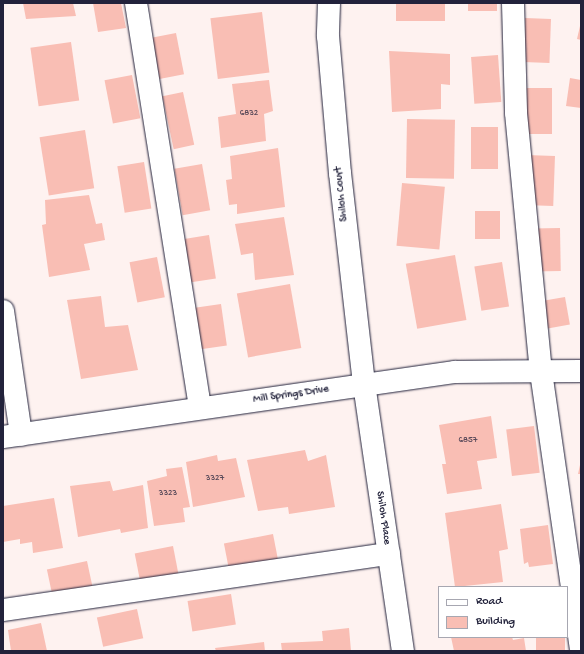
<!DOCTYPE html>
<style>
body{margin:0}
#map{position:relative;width:584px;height:654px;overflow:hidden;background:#fef2f0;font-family:"Gochi Hand",sans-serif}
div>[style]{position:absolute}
.building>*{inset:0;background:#f9beb4;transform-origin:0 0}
.roads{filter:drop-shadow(0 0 1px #22223b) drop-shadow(0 0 1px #22223b)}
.minor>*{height:22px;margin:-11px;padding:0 11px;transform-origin:11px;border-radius:11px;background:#fff}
span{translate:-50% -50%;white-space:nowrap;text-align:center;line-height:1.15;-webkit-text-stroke:3px #fff;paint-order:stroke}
.number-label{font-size:9px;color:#584959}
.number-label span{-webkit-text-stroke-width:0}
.street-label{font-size:11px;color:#22223b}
.frame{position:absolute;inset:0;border:4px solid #22223b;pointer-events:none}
.legend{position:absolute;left:438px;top:586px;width:130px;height:52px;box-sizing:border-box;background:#fff;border:1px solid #a7a7b1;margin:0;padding:5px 7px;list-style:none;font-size:12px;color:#22223b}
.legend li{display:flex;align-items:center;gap:8px;height:20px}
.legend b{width:20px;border:1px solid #a7a7b1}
</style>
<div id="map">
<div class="building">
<div style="clip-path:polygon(23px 3px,73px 3px,76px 16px,26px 19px)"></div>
<div style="clip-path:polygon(93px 3px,121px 3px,126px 28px,98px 32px)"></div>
<div style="left:396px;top:3px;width:49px;height:18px"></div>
<div style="left:468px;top:3px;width:29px;height:8px"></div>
<div style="left:262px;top:12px;width:61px;height:52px;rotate:83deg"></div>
<div style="left:525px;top:18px;width:26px;height:44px;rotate:2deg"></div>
<div style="clip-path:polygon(580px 26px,581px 26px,581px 40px,577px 39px)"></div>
<div style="left:176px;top:33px;width:42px;height:25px;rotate:79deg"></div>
<div style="left:71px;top:42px;width:59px;height:41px;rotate:82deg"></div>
<div style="clip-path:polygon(389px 51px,450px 54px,450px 85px,441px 84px,441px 109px,392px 112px)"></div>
<div style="left:498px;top:55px;width:47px;height:27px;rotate:86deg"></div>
<div style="left:132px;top:75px;width:44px;height:28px;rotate:79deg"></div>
<div style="clip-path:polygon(570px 78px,581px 80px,581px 108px,566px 106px)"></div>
<div style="clip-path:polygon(269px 80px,273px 111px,264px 114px,266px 141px,221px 148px,218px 117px,236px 114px,232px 84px)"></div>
<div style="left:526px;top:88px;width:26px;height:46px"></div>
<div style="left:183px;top:92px;width:54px;height:21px;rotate:78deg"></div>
<div style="left:407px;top:119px;width:48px;height:59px;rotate:1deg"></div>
<div style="left:471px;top:127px;width:27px;height:42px"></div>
<div style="left:85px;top:130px;width:59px;height:46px;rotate:81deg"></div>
<div style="clip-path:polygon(278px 148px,285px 207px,237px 214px,237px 204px,229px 205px,226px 180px,232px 179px,230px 156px)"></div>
<div style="left:526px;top:155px;width:29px;height:50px;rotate:2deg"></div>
<div style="left:144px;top:162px;width:47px;height:27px;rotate:81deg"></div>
<div style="left:202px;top:164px;width:47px;height:28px;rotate:80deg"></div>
<div style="left:402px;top:183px;width:43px;height:63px;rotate:5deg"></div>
<div style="clip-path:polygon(89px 195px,96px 224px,102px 223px,105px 240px,84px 244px,90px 270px,49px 277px,42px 225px,46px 224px,45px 200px)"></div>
<div style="left:500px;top:211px;width:28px;height:25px;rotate:90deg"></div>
<div style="clip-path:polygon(284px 217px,294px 275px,255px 280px,253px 253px,241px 255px,235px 224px)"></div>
<div style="left:560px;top:228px;width:43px;height:28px;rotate:89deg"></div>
<div style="left:209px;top:235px;width:44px;height:25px;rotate:81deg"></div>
<div style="left:455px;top:255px;width:66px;height:50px;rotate:80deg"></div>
<div style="left:157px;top:257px;width:41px;height:28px;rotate:79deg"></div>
<div style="left:502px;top:262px;width:45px;height:28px;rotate:81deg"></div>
<div style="left:290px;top:284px;width:65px;height:54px;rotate:80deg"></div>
<div style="clip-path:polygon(101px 296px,105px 327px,128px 325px,138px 370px,81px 379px,67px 300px)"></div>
<div style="left:565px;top:297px;width:28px;height:28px;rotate:80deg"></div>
<div style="left:221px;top:304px;width:42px;height:28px;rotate:82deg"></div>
<div style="clip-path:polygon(491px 416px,497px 458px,477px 461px,482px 489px,447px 494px,442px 464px,446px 464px,439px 425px)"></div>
<div style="left:534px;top:426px;width:47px;height:28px;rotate:83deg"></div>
<div style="clip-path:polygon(305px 450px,308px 461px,326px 455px,335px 507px,289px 514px,288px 507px,258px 511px,247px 460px)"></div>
<div style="clip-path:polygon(217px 455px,218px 461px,236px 458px,245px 497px,193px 507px,186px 462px)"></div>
<div style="clip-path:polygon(580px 465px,581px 465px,581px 474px,578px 474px)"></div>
<div style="clip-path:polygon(182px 467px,190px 507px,183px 508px,185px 522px,154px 526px,147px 481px,167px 476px,166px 469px)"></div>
<div style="clip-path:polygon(110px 481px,113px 491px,143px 485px,148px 528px,121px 533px,120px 529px,78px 537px,70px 486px)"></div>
<div style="clip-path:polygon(54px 498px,63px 548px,33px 553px,32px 542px,20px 544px,20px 539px,3px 542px,3px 506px)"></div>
<div style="clip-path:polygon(501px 504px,508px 549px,499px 551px,503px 582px,455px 587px,445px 513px)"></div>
<div style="clip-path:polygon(548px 525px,553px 564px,529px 567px,528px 562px,524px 564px,520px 529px)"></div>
<div style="left:273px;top:534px;width:26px;height:50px;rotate:79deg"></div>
<div style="left:173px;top:546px;width:31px;height:39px;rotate:79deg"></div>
<div style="left:87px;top:561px;width:29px;height:41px;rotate:78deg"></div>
<div style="left:231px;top:594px;width:31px;height:44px;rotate:81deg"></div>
<div style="left:137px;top:609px;width:30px;height:41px;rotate:78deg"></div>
<div style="clip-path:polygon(41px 623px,47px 651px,11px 651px,8px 630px)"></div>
<div style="clip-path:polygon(349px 628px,351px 651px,282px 651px,281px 643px,323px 641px,322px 631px)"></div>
<div style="clip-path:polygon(451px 637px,512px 637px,513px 640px,524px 638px,526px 651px,454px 651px)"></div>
<div style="left:536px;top:637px;width:29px;height:14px"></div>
<div style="clip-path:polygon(264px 642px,265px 651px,216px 651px,215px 648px)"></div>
</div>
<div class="roads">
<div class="minor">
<div style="left:136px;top:3px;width:410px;rotate:81deg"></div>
<div style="left:329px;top:3px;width:33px;rotate:92deg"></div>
<div style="left:328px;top:36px;width:138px;rotate:85deg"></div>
<div style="left:340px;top:173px;width:212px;rotate:83.5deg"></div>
<div style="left:364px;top:384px;width:270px;rotate:81.7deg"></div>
<div style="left:513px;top:3px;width:110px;rotate:88.4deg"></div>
<div style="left:516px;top:113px;width:260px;rotate:84.5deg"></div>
<div style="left:541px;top:372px;width:279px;rotate:81.8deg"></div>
<div style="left:3px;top:311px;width:125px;rotate:81.7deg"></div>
<div style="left:3px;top:437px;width:457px;rotate:-8.2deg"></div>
<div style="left:455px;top:372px;width:126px;rotate:-0.5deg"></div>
<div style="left:3px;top:610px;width:390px;rotate:-8.3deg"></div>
</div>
</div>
<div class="number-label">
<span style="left:249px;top:114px">6832</span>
<span style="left:468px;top:441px">6857</span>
<span style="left:215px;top:479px">3327</span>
<span style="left:168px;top:494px">3323</span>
</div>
<div class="street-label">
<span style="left:342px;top:194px;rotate:-96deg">Shiloh Court</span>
<span style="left:291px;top:395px;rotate:-8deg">Mill Springs Drive</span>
<span style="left:383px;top:518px;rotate:82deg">Shiloh Place</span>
</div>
<div class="frame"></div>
<ul class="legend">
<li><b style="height:5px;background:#fff"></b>Road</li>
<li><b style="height:11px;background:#f9beb4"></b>Building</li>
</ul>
</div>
